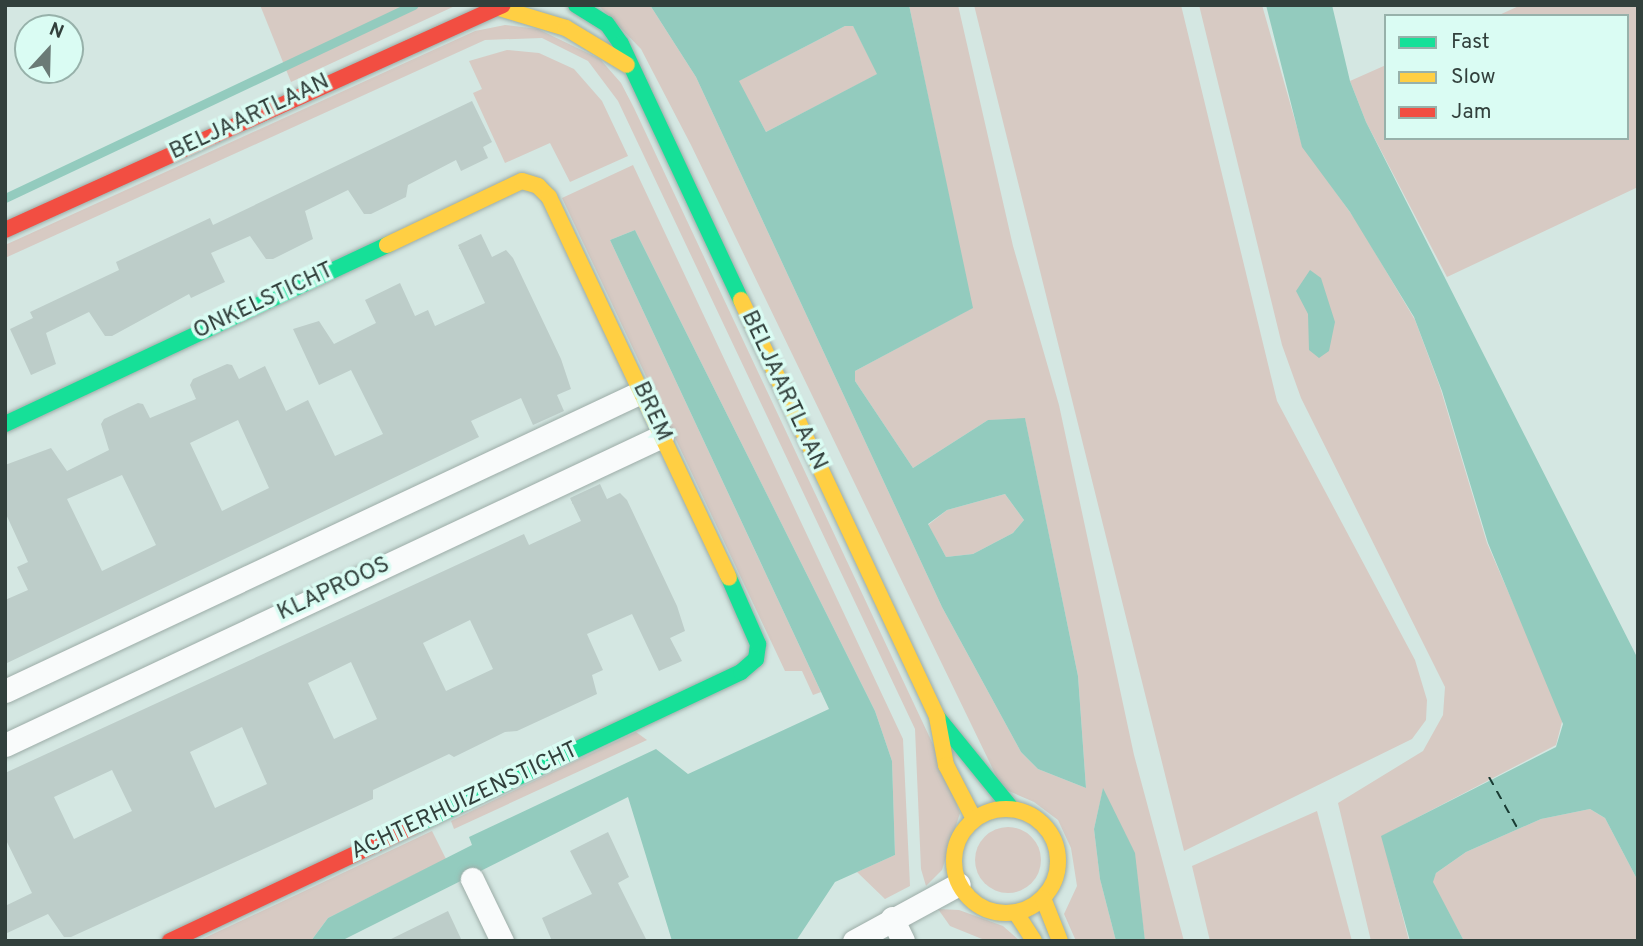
<!DOCTYPE html>
<style>
body{margin:0}
#map{position:relative;width:1643px;height:946px;overflow:hidden;background:#d4e7e2;font-family:Overpass,sans-serif}
div>[style]{position:absolute}
.green>*{inset:0;background:#d7cac3}
.round{border-radius:50%}
.water>*{inset:0;background:#93cbbe}
.stream>*{height:9px;margin:-4.5px;padding:0 4.5px;transform-origin:4.5px;border-radius:4.5px;background:#93cbbe}
.ferry>*{height:2px;margin-top:-1px;transform-origin:0;background:repeating-linear-gradient(90deg,#193b33 0 9px,transparent 0 16px)}
.building>*{inset:0;background:#bdcdc9}
.roads{filter:drop-shadow(0 0 2px #9caca7) drop-shadow(0 0 2px #9caca7)}
.street>*{height:23px;margin:-11.5px;padding:0 11.5px;transform-origin:11.5px;border-radius:11.5px;background:#f9fbfb}
.fast>*{height:16px;margin:-8px;padding:0 8px;transform-origin:8px;border-radius:8px;background:#16e098}
.slow>*{height:16px;margin:-8px;padding:0 8px;transform-origin:8px;border-radius:8px;background:#ffcf43}
.slow>.ring{margin:-8px;padding:0;box-sizing:content-box;background:none;border:16px solid #ffcf43;border-radius:50%}
.jam>*{height:16px;margin:-8px;padding:0 8px;transform-origin:8px;border-radius:8px;background:#f24e42}
span{translate:-50% -50%;white-space:nowrap;text-align:center;line-height:1.15;-webkit-text-stroke:7px #dafcf3;paint-order:stroke}
.street-label{font-size:23px;color:#32403c}
.frame{position:absolute;inset:0;border:7px solid #32403c;pointer-events:none}
.legend{position:absolute;left:1384px;top:14px;width:245px;height:126px;box-sizing:border-box;background:#dafcf3;border:2px solid #97b1aa;margin:0;padding:9px 12px;list-style:none;font-size:21px;color:#32403c}
.legend li{display:flex;align-items:center;gap:14px;height:35px}
.legend b{width:35px;border:2px solid #97b1aa}
.north{position:absolute;left:14px;top:14px;width:70px;height:70px;box-sizing:border-box;background:#dafcf3;border:2px solid #97b1aa;border-radius:50%;rotate:22deg;font-size:19px;font-weight:700;line-height:28px;text-align:center;color:#32403c}
.north::after{content:'';display:block;margin:auto;width:24px;height:32px;background:#6b7a76;clip-path:polygon(50% 0,100% 100%,50% 72%,0 100%)}
</style>
<div id="map">
<div class="green">
<div style="clip-path:polygon(260px 5px,457px 5px,291px 82px)"></div>
<div style="clip-path:polygon(598px 5px,650px 5px,696px 77px,942px 607px,1021px 752px,1038px 769px,1086px 788px,1078px 676px,1025px 419px,988px 420px,913px 468px,855px 381px,855px 371px,972px 308px,909px 5px,958px 5px,1013px 246px,1059px 405px,1134px 755px,1184px 941px,1145px 941px,1141px 910px,1103px 789px,1094px 829px,1100px 879px,1116px 941px,1076px 941px,1064px 914px,1077px 886px,1071px 848px,1058px 820px,1034px 802px,1002px 788px,691px 145px,641px 49px)"></div>
<div style="clip-path:polygon(974px 5px,1181px 5px,1277px 401px,1415px 660px,1427px 700px,1426px 720px,1412px 739px,1184px 851px)"></div>
<div style="clip-path:polygon(1199px 5px,1262px 5px,1302px 145px,1357px 222px,1415px 320px,1440px 387px,1487px 543px,1563px 718px,1556px 745px,1382px 836px,1409px 941px,1371px 941px,1338px 803px,1423px 751px,1443px 715px,1445px 687px,1301px 398px,1282px 345px)"></div>
<div style="clip-path:polygon(1521px 5px,1638px 5px,1638px 187px,1447px 277px,1366px 122px,1350px 81px,1386px 65px,1386px 138px,1627px 138px,1627px 16px,1497px 16px)"></div>
<div style="clip-path:polygon(505px 25px,538px 29px,600px 59px,621px 83px,634px 108px,938px 755px,960px 813px,942px 870px,926px 886px,921px 869px,915px 729px,618px 101px,588px 61px,542px 38px,485px 40px,5px 258px,5px 245px,475px 31px)"></div>
<div style="clip-path:polygon(845px 26px,853px 26px,878px 74px,766px 132px,738px 81px)"></div>
<div style="clip-path:polygon(507px 50px,539px 53px,574px 69px,602px 101px,628px 156px,570px 182px,550px 143px,505px 163px,473px 93px,482px 89px,469px 61px)"></div>
<div style="clip-path:polygon(633px 165px,903px 739px,910px 886px,885px 899px,857px 872px,895px 855px,892px 761px,875px 711px,635px 230px,610px 240px,821px 692px,813px 695px,802px 671px,785px 671px,562px 198px)"></div>
<div style="clip-path:polygon(1005px 494px,1024px 520px,1013px 533px,973px 554px,946px 557px,928px 525px,947px 510px)"></div>
<div style="clip-path:polygon(636px 732px,647px 740px,454px 829px,451px 821px)"></div>
<div style="clip-path:polygon(1590px 809px,1605px 818px,1638px 881px,1638px 941px,1464px 941px,1432px 882px,1436px 873px,1466px 852px,1541px 819px)"></div>
<div style="clip-path:polygon(1317px 811px,1352px 941px,1210px 941px,1192px 866px)"></div>
<div class="round" style="left:975px;top:827px;width:66px;height:66px"></div>
<div style="clip-path:polygon(432px 831px,446px 859px,328px 918px,311px 941px,198px 941px)"></div>
<div style="clip-path:polygon(938px 909px,959px 910px,1003px 926px,1020px 941px,987px 941px,950px 926px)"></div>
</div>
<div class="water">
<div style="clip-path:polygon(evenodd,650px 5px,909px 5px,973px 308px,855px 371px,855px 381px,913px 468px,988px 420px,1025px 418px,1078px 676px,1086px 788px,1038px 769px,1021px 752px,942px 607px,696px 77px,650px 5px,845px 26px,853px 26px,877px 74px,766px 132px,739px 81px,845px 26px,650px 5px,1005px 494px,1024px 520px,1013px 533px,973px 554px,946px 557px,928px 524px,947px 510px,1005px 494px)"></div>
<div style="clip-path:polygon(1266px 5px,1332px 5px,1350px 81px,1366px 122px,1638px 659px,1638px 881px,1605px 818px,1590px 809px,1541px 819px,1466px 852px,1436px 873px,1433px 882px,1464px 941px,1410px 941px,1381px 836px,1556px 747px,1563px 724px,1488px 543px,1442px 391px,1414px 317px,1350px 212px,1302px 147px)"></div>
<div style="clip-path:polygon(635px 230px,875px 711px,892px 761px,895px 855px,835px 882px,796px 941px,672px 941px,628px 797px,341px 941px,311px 941px,328px 918px,472px 845px,469px 837px,656px 749px,688px 774px,829px 709px,610px 240px)"></div>
<div style="clip-path:polygon(1310px 270px,1321px 278px,1335px 322px,1329px 351px,1319px 358px,1309px 350px,1308px 314px,1296px 291px)"></div>
<div style="clip-path:polygon(1103px 788px,1135px 853px,1145px 941px,1116px 941px,1100px 879px,1094px 829px)"></div>
</div>
<div class="stream">
<div style="left:5px;top:198px;width:452px;rotate:-25.3deg"></div>
</div>
<div class="ferry">
<div style="left:1489px;top:777px;width:62px;rotate:60.9deg"></div>
</div>
<div class="building">
<div style="clip-path:polygon(472px 101px,492px 142px,483px 147px,488px 158px,461px 171px,456px 160px,408px 185px,406px 197px,371px 214px,364px 214px,348px 190px,305px 211px,313px 239px,273px 259px,266px 259px,250px 236px,211px 253px,225px 282px,191px 298px,189px 294px,112px 336px,105px 336px,89px 312px,46px 333px,56px 364px,31px 375px,10px 329px,33px 318px,30px 312px,119px 270px,116px 262px,210px 218px,213px 225px)"></div>
<div style="clip-path:polygon(evenodd,481px 234px,492px 257px,506px 250px,513px 258px,561px 359px,571px 389px,557px 395px,564px 411px,533px 425px,521px 398px,471px 421px,479px 437px,5px 664px,5px 600px,28px 590px,17px 567px,28px 562px,5px 512px,5px 465px,51px 448px,67px 471px,109px 450px,101px 424px,104px 419px,138px 403px,143px 404px,150px 418px,196px 399px,190px 385px,193px 379px,227px 364px,232px 365px,239px 379px,265px 366px,286px 411px,308px 400px,335px 456px,383px 434px,351px 370px,319px 385px,293px 329px,319px 321px,334px 344px,376px 323px,365px 300px,400px 283px,415px 316px,428px 310px,435px 326px,485px 303px,458px 245px,481px 234px,238px 420px,269px 488px,222px 511px,190px 443px,238px 420px,481px 234px,122px 475px,156px 545px,102px 571px,67px 499px,122px 475px)"></div>
<div style="clip-path:polygon(evenodd,600px 484px,607px 499px,620px 493px,627px 500px,677px 606px,685px 631px,670px 638px,682px 661px,659px 671px,632px 614px,587px 634px,603px 670px,592px 675px,597px 694px,517px 731px,505px 732px,454px 757px,449px 754px,373px 790px,373px 799px,71px 937px,64px 937px,48px 914px,5px 934px,5px 906px,32px 893px,5px 838px,5px 773px,524px 534px,529px 545px,581px 521px,570px 498px,600px 484px,470px 620px,493px 669px,446px 691px,423px 643px,470px 620px,600px 484px,351px 662px,377px 719px,334px 739px,308px 683px,351px 662px,600px 484px,242px 727px,267px 784px,215px 808px,190px 752px,242px 727px,600px 484px,112px 770px,132px 811px,74px 839px,54px 797px,112px 770px)"></div>
<div style="clip-path:polygon(608px 832px,629px 877px,618px 883px,647px 941px,552px 941px,542px 918px,592px 894px,570px 851px)"></div>
<div style="clip-path:polygon(448px 911px,462px 941px,387px 941px)"></div>
</div>
<div class="roads">
<div class="street">
<div style="left:5px;top:691px;width:703px;rotate:-25.18deg"></div>
<div style="left:5px;top:745px;width:726px;rotate:-25.19deg"></div>
<div style="left:472px;top:879px;width:69px;rotate:64.2deg"></div>
<div style="left:892px;top:918px;width:25px;rotate:64deg"></div>
<div style="left:854px;top:941px;width:119px;rotate:-28.5deg"></div>
</div>
<div class="fast">
<div style="left:576px;top:5px;width:36px;rotate:32deg"></div>
<div style="left:607px;top:24px;width:24px;rotate:55deg"></div>
<div style="left:621px;top:44px;width:283px;rotate:64.9deg"></div>
<div style="left:5px;top:424px;width:422px;rotate:-25.1deg"></div>
<div style="left:938px;top:718px;width:117px;rotate:50.9deg"></div>
<div style="left:414px;top:826px;width:361px;rotate:-25.2deg"></div>
<div style="left:741px;top:672px;width:20px;rotate:-41deg"></div>
<div style="left:756px;top:659px;width:15px;rotate:-82deg"></div>
<div style="left:758px;top:644px;width:72px;rotate:-113.7deg"></div>
</div>
<div class="slow">
<div style="left:496px;top:7px;width:73px;rotate:16.7deg"></div>
<div style="left:566px;top:28px;width:71px;rotate:31.2deg"></div>
<div style="left:387px;top:245px;width:149px;rotate:-25.4deg"></div>
<div style="left:522px;top:181px;width:17px;rotate:17deg"></div>
<div style="left:538px;top:186px;width:16px;rotate:45deg"></div>
<div style="left:549px;top:197px;width:421px;rotate:64.7deg"></div>
<div style="left:741px;top:300px;width:461px;rotate:64.8deg"></div>
<div style="left:937px;top:717px;width:49px;rotate:79.4deg"></div>
<div style="left:946px;top:765px;width:61px;rotate:62.6deg"></div>
<div class="ring" style="left:954px;top:809px;width:88px;height:88px"></div>
<div style="left:1043px;top:898px;width:46px;rotate:68.4deg"></div>
<div style="left:1016px;top:913px;width:33px;rotate:57deg"></div>
</div>
<div class="jam">
<div style="left:5px;top:230px;width:546px;rotate:-24.31deg"></div>
<div style="left:170px;top:941px;width:270px;rotate:-25.2deg"></div>
</div>
</div>
<div class="street-label">
<span style="left:250px;top:118px;rotate:-25deg">BELJAARTLAAN</span>
<span style="left:264px;top:302px;rotate:-25deg">ONKELSTICHT</span>
<span style="left:783px;top:391px;rotate:65deg">BELJAARTLAAN</span>
<span style="left:651px;top:412px;rotate:65deg">BREM</span>
<span style="left:334px;top:590px;rotate:-25deg">KLAPROOS</span>
<span style="left:465px;top:802px;rotate:-25deg">ACHTERHUIZENSTICHT</span>
</div>
<div class="frame"></div>
<ul class="legend">
<li><b style="height:9px;background:#16e098"></b>Fast</li>
<li><b style="height:9px;background:#ffcf43"></b>Slow</li>
<li><b style="height:9px;background:#f24e42"></b>Jam</li>
</ul>
<div class="north">N</div>
</div>
